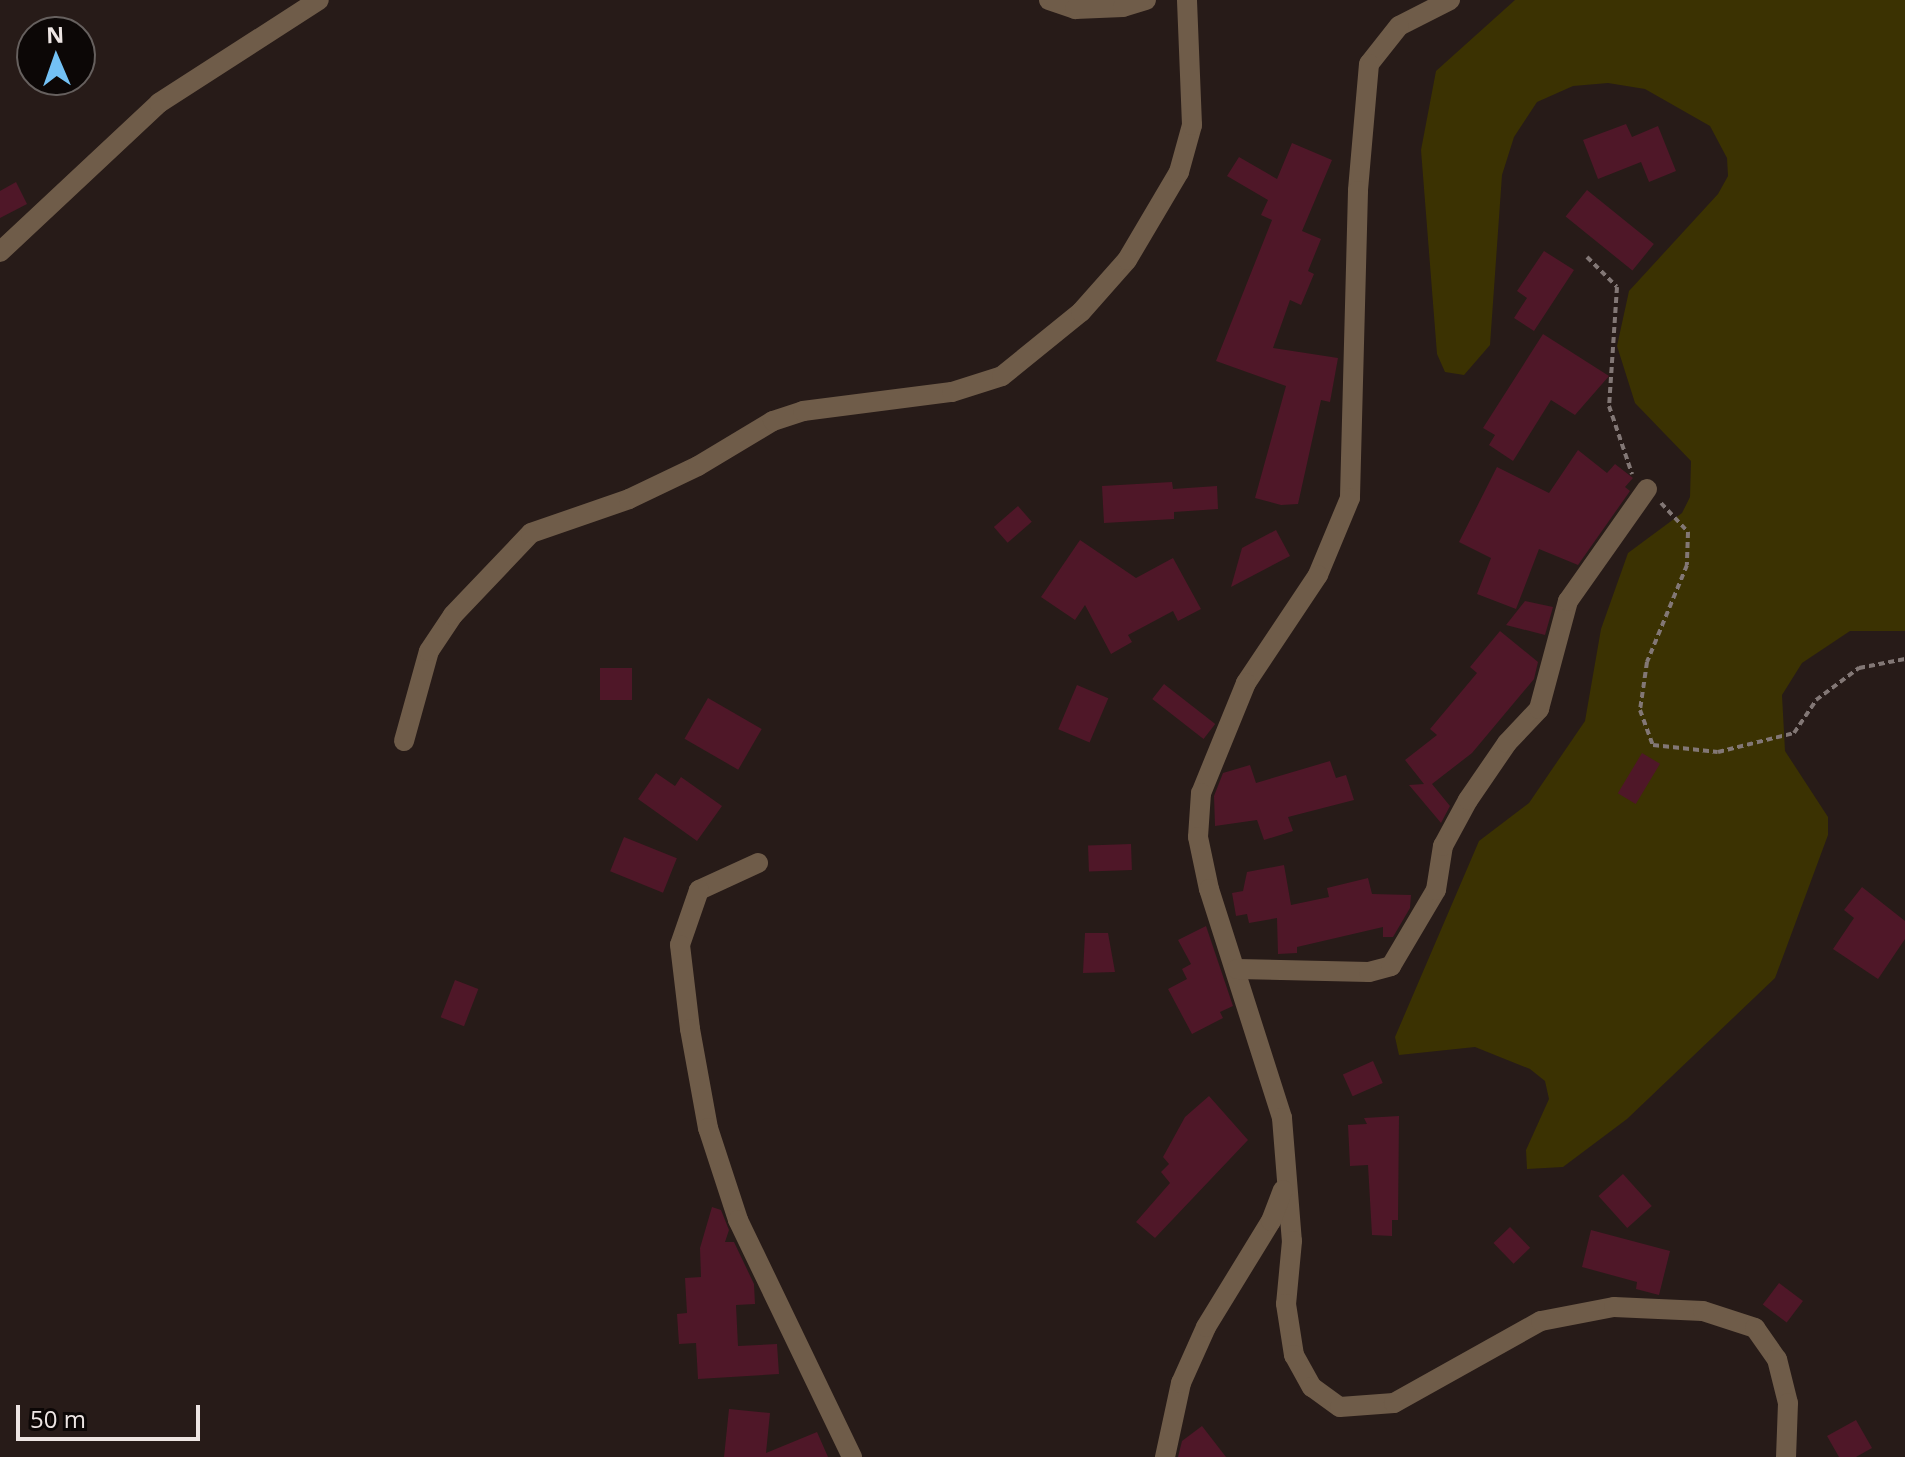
<!DOCTYPE html>
<style>
body{margin:0}
#map{position:relative;width:1905px;height:1457px;overflow:hidden;background:#271b18;font-family:"Open Sans",sans-serif}
div>[style]{position:absolute}
.green>*{inset:0;background:#3b3202}
.building>*{inset:0;background:#4f1728;transform-origin:0 0}
.path>*{height:4px;margin-top:-2px;transform-origin:0;background:repeating-linear-gradient(90deg,#827775 0 6px,transparent 0 10px)}
.minor>*{height:20px;margin:-10px;padding:0 10px;transform-origin:10px;border-radius:10px;background:#6f5c49}
span{translate:-50% -50%;white-space:nowrap;text-align:center;line-height:1.15;-webkit-text-stroke:7px #0c0706;paint-order:stroke}
.north{position:absolute;left:16px;top:16px;width:80px;height:80px;box-sizing:border-box;background:#0c0706;border:2px solid #66605e;border-radius:50%;rotate:358deg;font-size:22px;font-weight:700;line-height:32px;text-align:center;color:#ede5e3}
.north::after{content:'';display:block;margin:auto;width:28px;height:36px;background:#73c1f5;clip-path:polygon(50% 0,100% 100%,50% 72%,0 100%)}
.scale{position:absolute;left:16px;top:1405px;width:184px;height:36px;box-sizing:border-box;border:4px solid #ede5e3;border-top:0;padding-left:10px;font-size:24px;line-height:28px;white-space:nowrap;color:#ede5e3;-webkit-text-stroke:6px #0c0706;paint-order:stroke}
</style>
<div id="map">
<div class="green">
<div style="clip-path:polygon(1515px 0,1905px 0,1905px 631px,1850px 631px,1802px 663px,1782px 695px,1785px 751px,1828px 817px,1828px 835px,1775px 978px,1627px 1119px,1563px 1167px,1527px 1169px,1526px 1150px,1549px 1099px,1545px 1081px,1530px 1069px,1475px 1047px,1399px 1055px,1395px 1037px,1479px 841px,1529px 803px,1585px 721px,1601px 629px,1628px 553px,1682px 513px,1690px 497px,1691px 461px,1635px 403px,1617px 346px,1629px 291px,1718px 194px,1728px 176px,1727px 158px,1710px 126px,1645px 89px,1608px 83px,1573px 86px,1537px 102px,1514px 137px,1502px 175px,1490px 345px,1464px 375px,1445px 372px,1437px 354px,1421px 150px,1436px 71px)"></div>
</div>
<div class="building">
<div style="clip-path:polygon(1626px 124px,1632px 137px,1658px 126px,1676px 171px,1649px 182px,1641px 162px,1598px 179px,1583px 140px)"></div>
<div style="clip-path:polygon(1292px 143px,1332px 160px,1302px 231px,1321px 239px,1308px 271px,1314px 274px,1301px 305px,1290px 300px,1273px 348px,1338px 358px,1330px 402px,1321px 400px,1298px 504px,1281px 505px,1255px 498px,1286px 386px,1216px 361px,1272px 220px,1261px 215px,1268px 200px,1227px 176px,1239px 157px,1277px 179px)"></div>
<div style="clip-path:polygon(16px 182px,27px 204px,0 218px,0 191px)"></div>
<div style="left:1587px;top:190px;width:86px;height:34px;rotate:39deg"></div>
<div style="clip-path:polygon(1544px 251px,1574px 270px,1534px 331px,1514px 318px,1527px 298px,1517px 291px)"></div>
<div style="clip-path:polygon(1543px 334px,1609px 376px,1575px 415px,1551px 400px,1513px 461px,1489px 445px,1495px 435px,1483px 428px)"></div>
<div style="clip-path:polygon(1578px 450px,1607px 473px,1615px 464px,1633px 478px,1625px 487px,1630px 491px,1578px 565px,1539px 549px,1516px 609px,1477px 594px,1491px 558px,1459px 542px,1497px 467px,1549px 493px)"></div>
<div style="clip-path:polygon(1172px 482px,1173px 489px,1217px 486px,1218px 509px,1174px 512px,1174px 519px,1104px 523px,1102px 486px)"></div>
<div style="left:1018px;top:506px;width:21px;height:32px;rotate:49deg"></div>
<div style="clip-path:polygon(1276px 530px,1290px 556px,1231px 587px,1242px 548px)"></div>
<div style="clip-path:polygon(1080px 540px,1136px 578px,1173px 558px,1201px 609px,1178px 621px,1173px 611px,1128px 635px,1132px 642px,1111px 654px,1085px 605px,1075px 620px,1041px 597px)"></div>
<div style="clip-path:polygon(1525px 601px,1553px 607px,1545px 635px,1506px 625px)"></div>
<div style="clip-path:polygon(1500px 631px,1538px 662px,1534px 679px,1472px 753px,1432px 784px,1450px 806px,1441px 823px,1409px 785px,1424px 784px,1405px 760px,1437px 735px,1430px 729px,1477px 673px,1470px 667px)"></div>
<div style="left:600px;top:668px;width:32px;height:32px"></div>
<div style="left:1164px;top:684px;width:65px;height:19px;rotate:38deg"></div>
<div style="left:1077px;top:685px;width:34px;height:48px;rotate:23deg"></div>
<div style="left:708px;top:698px;width:62px;height:47px;rotate:30deg"></div>
<div style="left:1642px;top:753px;width:21px;height:47px;rotate:31deg"></div>
<div style="clip-path:polygon(1330px 761px,1336px 778px,1346px 775px,1354px 800px,1288px 817px,1293px 831px,1264px 840px,1257px 820px,1215px 826px,1214px 796px,1223px 773px,1250px 765px,1256px 783px)"></div>
<div style="clip-path:polygon(656px 773px,675px 786px,681px 777px,722px 806px,697px 841px,638px 799px)"></div>
<div style="left:624px;top:837px;width:57px;height:37px;rotate:22deg"></div>
<div style="left:1131px;top:844px;width:26px;height:43px;rotate:88deg"></div>
<div style="clip-path:polygon(1284px 865px,1291px 905px,1329px 897px,1327px 888px,1368px 878px,1372px 894px,1411px 895px,1410px 908px,1393px 937px,1383px 937px,1383px 927px,1297px 947px,1297px 953px,1278px 954px,1277px 918px,1249px 923px,1247px 914px,1236px 916px,1232px 893px,1243px 891px,1247px 872px)"></div>
<div style="clip-path:polygon(1862px 887px,1905px 921px,1905px 939px,1878px 979px,1833px 949px,1854px 918px,1844px 910px)"></div>
<div style="clip-path:polygon(1206px 926px,1233px 1006px,1220px 1012px,1223px 1018px,1192px 1034px,1168px 989px,1187px 979px,1182px 969px,1191px 964px,1178px 940px)"></div>
<div style="clip-path:polygon(1085px 933px,1108px 933px,1115px 972px,1083px 973px)"></div>
<div style="left:455px;top:980px;width:25px;height:40px;rotate:21deg"></div>
<div style="left:1373px;top:1061px;width:24px;height:33px;rotate:66deg"></div>
<div style="clip-path:polygon(1209px 1096px,1248px 1140px,1155px 1238px,1136px 1222px,1170px 1183px,1161px 1172px,1169px 1164px,1163px 1157px,1185px 1117px)"></div>
<div style="clip-path:polygon(1399px 1116px,1398px 1220px,1392px 1220px,1392px 1236px,1372px 1235px,1368px 1165px,1350px 1166px,1348px 1125px,1367px 1124px,1364px 1118px)"></div>
<div style="left:1623px;top:1174px;width:43px;height:33px;rotate:48deg"></div>
<div style="clip-path:polygon(712px 1207px,721px 1210px,729px 1230px,725px 1242px,734px 1242px,754px 1284px,755px 1304px,736px 1305px,738px 1346px,777px 1344px,779px 1374px,698px 1379px,696px 1343px,679px 1344px,677px 1314px,687px 1313px,685px 1278px,701px 1277px,700px 1248px)"></div>
<div style="left:1510px;top:1227px;width:29px;height:23px;rotate:46deg"></div>
<div style="clip-path:polygon(1591px 1230px,1670px 1251px,1659px 1295px,1636px 1289px,1637px 1282px,1582px 1267px)"></div>
<div style="left:1779px;top:1283px;width:30px;height:27px;rotate:37deg"></div>
<div style="clip-path:polygon(729px 1409px,770px 1413px,766px 1453px,817px 1432px,828px 1457px,724px 1457px)"></div>
<div style="clip-path:polygon(1856px 1420px,1872px 1448px,1856px 1457px,1839px 1457px,1827px 1436px)"></div>
<div style="clip-path:polygon(1202px 1426px,1226px 1457px,1178px 1457px,1182px 1441px)"></div>
</div>
<div class="path">
<div style="left:1587px;top:257px;width:42px;rotate:45deg"></div>
<div style="left:1617px;top:287px;width:119px;rotate:93.8deg"></div>
<div style="left:1609px;top:406px;width:72px;rotate:71.3deg"></div>
<div style="left:1661px;top:503px;width:40px;rotate:47deg"></div>
<div style="left:1688px;top:532px;width:33px;rotate:92deg"></div>
<div style="left:1687px;top:565px;width:105px;rotate:112.4deg"></div>
<div style="left:1647px;top:662px;width:49px;rotate:98.3deg"></div>
<div style="left:1640px;top:710px;width:37px;rotate:70deg"></div>
<div style="left:1653px;top:745px;width:65px;rotate:6.1deg"></div>
<div style="left:1718px;top:752px;width:78px;rotate:-14deg"></div>
<div style="left:1794px;top:733px;width:40px;rotate:-56deg"></div>
<div style="left:1816px;top:700px;width:54px;rotate:-36.7deg"></div>
<div style="left:1859px;top:668px;width:47px;rotate:-11.1deg"></div>
</div>
<div class="minor">
<div style="left:1049px;top:0;width:28px;rotate:19deg"></div>
<div style="left:1075px;top:9px;width:48px;rotate:-2.4deg"></div>
<div style="left:1123px;top:7px;width:24px;rotate:-17deg"></div>
<div style="left:1450px;top:0;width:57px;rotate:153deg"></div>
<div style="left:1399px;top:26px;width:48px;rotate:128.3deg"></div>
<div style="left:1369px;top:64px;width:127px;rotate:95deg"></div>
<div style="left:1358px;top:191px;width:307px;rotate:91.5deg"></div>
<div style="left:1350px;top:498px;width:83px;rotate:112.6deg"></div>
<div style="left:1318px;top:575px;width:130px;rotate:123.7deg"></div>
<div style="left:1246px;top:683px;width:119px;rotate:112.2deg"></div>
<div style="left:1201px;top:793px;width:44px;rotate:93.9deg"></div>
<div style="left:1198px;top:837px;width:53px;rotate:78.1deg"></div>
<div style="left:1209px;top:889px;width:240px;rotate:72.3deg"></div>
<div style="left:1282px;top:1118px;width:123px;rotate:85.4deg"></div>
<div style="left:1292px;top:1241px;width:63px;rotate:95.4deg"></div>
<div style="left:1286px;top:1304px;width:52px;rotate:81.1deg"></div>
<div style="left:1294px;top:1355px;width:37px;rotate:61deg"></div>
<div style="left:1312px;top:1387px;width:34px;rotate:36deg"></div>
<div style="left:1340px;top:1407px;width:54px;rotate:-4.2deg"></div>
<div style="left:1394px;top:1403px;width:168px;rotate:-29.2deg"></div>
<div style="left:1541px;top:1321px;width:74px;rotate:-10.9deg"></div>
<div style="left:1614px;top:1307px;width:89px;rotate:2.6deg"></div>
<div style="left:1703px;top:1311px;width:55px;rotate:18.1deg"></div>
<div style="left:1755px;top:1328px;width:38px;rotate:55deg"></div>
<div style="left:1777px;top:1359px;width:45px;rotate:76deg"></div>
<div style="left:1788px;top:1403px;width:54px;rotate:92.1deg"></div>
<div style="left:0;top:252px;width:218px;rotate:-43.1deg"></div>
<div style="left:159px;top:103px;width:190px;rotate:-32.8deg"></div>
<div style="left:404px;top:741px;width:93px;rotate:-74.5deg"></div>
<div style="left:429px;top:651px;width:43px;rotate:-56.3deg"></div>
<div style="left:453px;top:615px;width:113px;rotate:-46.4deg"></div>
<div style="left:531px;top:533px;width:104px;rotate:-19.1deg"></div>
<div style="left:629px;top:499px;width:76px;rotate:-25.6deg"></div>
<div style="left:698px;top:466px;width:87px;rotate:-31deg"></div>
<div style="left:773px;top:421px;width:32px;rotate:-18deg"></div>
<div style="left:803px;top:411px;width:150px;rotate:-7.3deg"></div>
<div style="left:952px;top:392px;width:52px;rotate:-17.7deg"></div>
<div style="left:1002px;top:376px;width:102px;rotate:-39deg"></div>
<div style="left:1081px;top:312px;width:69px;rotate:-48.5deg"></div>
<div style="left:1127px;top:260px;width:102px;rotate:-59.4deg"></div>
<div style="left:1179px;top:172px;width:49px;rotate:-74.5deg"></div>
<div style="left:1192px;top:125px;width:125px;rotate:-92.3deg"></div>
<div style="left:758px;top:863px;width:65px;rotate:155.4deg"></div>
<div style="left:699px;top:890px;width:58px;rotate:109.1deg"></div>
<div style="left:680px;top:945px;width:85px;rotate:83.2deg"></div>
<div style="left:690px;top:1029px;width:101px;rotate:79.7deg"></div>
<div style="left:708px;top:1128px;width:97px;rotate:71.9deg"></div>
<div style="left:738px;top:1220px;width:263px;rotate:64.3deg"></div>
<div style="left:1237px;top:969px;width:132px;rotate:1.3deg"></div>
<div style="left:1369px;top:972px;width:23px;rotate:-15deg"></div>
<div style="left:1391px;top:966px;width:88px;rotate:-59.4deg"></div>
<div style="left:1436px;top:890px;width:45px;rotate:-81deg"></div>
<div style="left:1443px;top:846px;width:52px;rotate:-61.5deg"></div>
<div style="left:1468px;top:800px;width:69px;rotate:-55.6deg"></div>
<div style="left:1507px;top:743px;width:47px;rotate:-46.7deg"></div>
<div style="left:1539px;top:709px;width:112px;rotate:-75deg"></div>
<div style="left:1568px;top:601px;width:137px;rotate:-54.8deg"></div>
<div style="left:1165px;top:1457px;width:76px;rotate:-77.8deg"></div>
<div style="left:1181px;top:1383px;width:61px;rotate:-65.9deg"></div>
<div style="left:1206px;top:1327px;width:124px;rotate:-58.5deg"></div>
<div style="left:1271px;top:1221px;width:33px;rotate:-69deg"></div>
</div>
<div class="north">N</div>
<div class="scale">50 m</div>
</div>
